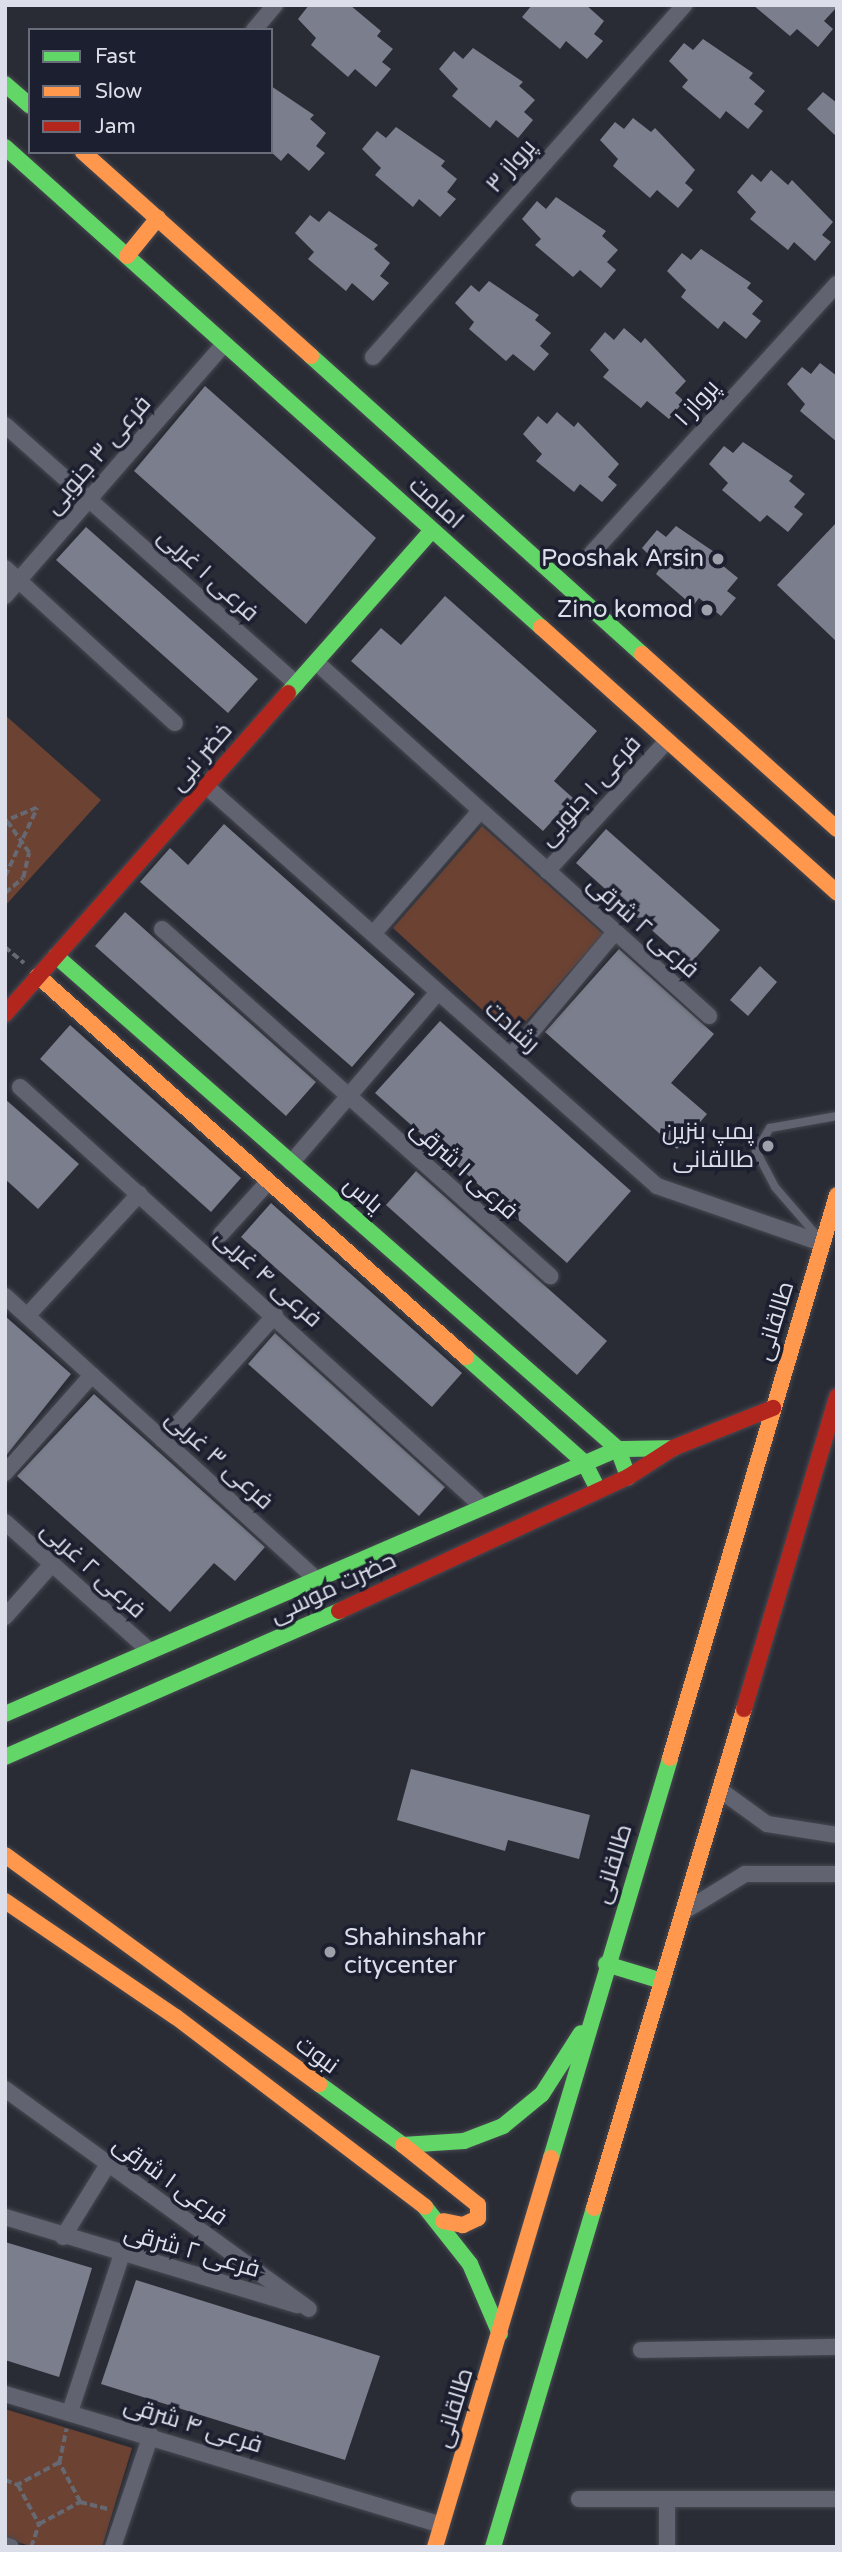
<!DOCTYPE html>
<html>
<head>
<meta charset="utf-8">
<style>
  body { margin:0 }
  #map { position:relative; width:842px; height:2552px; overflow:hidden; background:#2a2c35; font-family:"Varela Round",Cairo,sans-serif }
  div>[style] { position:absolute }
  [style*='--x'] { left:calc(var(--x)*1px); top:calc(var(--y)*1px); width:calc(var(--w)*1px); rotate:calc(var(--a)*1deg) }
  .green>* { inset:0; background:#6c4232 }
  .building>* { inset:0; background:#7b7e8c }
  .path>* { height:3.5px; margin-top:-1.75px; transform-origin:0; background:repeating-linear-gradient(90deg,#666872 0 7px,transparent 0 10.5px) }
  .roads { filter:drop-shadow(0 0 2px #474951) drop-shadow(0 0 2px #474951) }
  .lane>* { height:8px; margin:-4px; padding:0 4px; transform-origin:4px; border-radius:4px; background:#616370 }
  .street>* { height:16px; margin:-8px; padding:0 8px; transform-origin:8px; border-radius:8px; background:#616370 }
  .fast>* { height:16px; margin:-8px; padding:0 8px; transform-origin:8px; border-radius:8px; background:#63d668 }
  .slow>* { height:16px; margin:-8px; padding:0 8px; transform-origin:8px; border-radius:8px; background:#ff974d }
  .jam>* { height:16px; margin:-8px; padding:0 8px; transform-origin:8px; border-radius:8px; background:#b3261e }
  .dots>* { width:19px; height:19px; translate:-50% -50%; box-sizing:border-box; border:4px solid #1c1f2f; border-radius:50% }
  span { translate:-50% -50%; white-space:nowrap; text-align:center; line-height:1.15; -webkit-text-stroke:7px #1c1f2f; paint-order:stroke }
  .street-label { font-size:24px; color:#dcdfe9 }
  .poi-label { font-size:24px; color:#dcdfe9 }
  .right { translate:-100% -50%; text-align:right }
  .left { translate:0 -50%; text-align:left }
  .frame { position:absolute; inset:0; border:7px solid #dcdfe9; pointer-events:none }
  .legend { position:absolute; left:28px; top:28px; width:245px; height:126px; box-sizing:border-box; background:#1c1f2f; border:2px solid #696c79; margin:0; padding:9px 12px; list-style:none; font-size:21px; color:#dcdfe9 }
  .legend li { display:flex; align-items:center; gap:14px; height:35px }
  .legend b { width:35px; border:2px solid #696c79 }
</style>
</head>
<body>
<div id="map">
  <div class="green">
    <div style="clip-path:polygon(5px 715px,101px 800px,5px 906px)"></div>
    <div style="clip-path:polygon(482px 826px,603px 934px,512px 1037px,393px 928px)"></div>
    <div style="clip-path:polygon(5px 2409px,132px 2448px,102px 2547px,33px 2547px,5px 2538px)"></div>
  </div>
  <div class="building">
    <div style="clip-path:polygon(309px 5px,350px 5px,381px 31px,377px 36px,393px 49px,382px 62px,391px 69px,376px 87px,355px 69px,348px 77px,311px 45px,316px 38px,298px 19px)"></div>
    <div style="clip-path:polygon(532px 5px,586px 5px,604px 21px,594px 34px,603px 41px,587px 59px,566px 41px,560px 49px,522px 17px)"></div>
    <div style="clip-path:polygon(753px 5px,837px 5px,837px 7px,824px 21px,833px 29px,818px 47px,797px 29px,790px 36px)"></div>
    <div style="clip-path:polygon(703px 39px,753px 73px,749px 78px,765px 91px,754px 104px,763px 111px,748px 129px,726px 111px,720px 119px,682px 87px,688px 80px,669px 61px,684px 43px,693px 50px)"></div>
    <div style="clip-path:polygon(473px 48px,523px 82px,519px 86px,535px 100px,524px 112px,533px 120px,518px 138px,496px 120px,490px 128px,452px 96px,458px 89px,439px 69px,454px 51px,463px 59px)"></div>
    <div style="clip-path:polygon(271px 86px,314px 115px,310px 119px,326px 133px,316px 146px,325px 153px,309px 171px,288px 153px,281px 161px,271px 152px)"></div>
    <div style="clip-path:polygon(823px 92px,837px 103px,837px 137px,807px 109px)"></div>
    <div style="clip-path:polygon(633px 118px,651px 132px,655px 128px,695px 170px,685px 183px,693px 190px,678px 208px,657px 190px,650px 198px,613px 166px,618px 159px,600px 140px,615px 122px,624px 129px)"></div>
    <div style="clip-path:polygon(396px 127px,445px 161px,441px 166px,457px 179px,447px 192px,456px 199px,440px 217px,419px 199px,413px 207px,375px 175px,381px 168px,362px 149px,377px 131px,386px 138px)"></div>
    <div style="clip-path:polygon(771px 170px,788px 185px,792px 180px,833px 222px,822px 235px,831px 242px,815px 261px,794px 242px,788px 250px,750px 219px,756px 212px,737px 192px,752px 174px,761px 182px)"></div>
    <div style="clip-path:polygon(556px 197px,606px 231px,602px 236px,618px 250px,607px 262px,616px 270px,601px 288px,580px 270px,573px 277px,535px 245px,541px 239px,522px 219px,537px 201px,546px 209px)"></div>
    <div style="clip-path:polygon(329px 211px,378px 245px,374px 249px,390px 263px,380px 276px,389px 283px,373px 301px,352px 283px,346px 291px,308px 259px,314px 252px,295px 233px,310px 215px,319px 222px)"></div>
    <div style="clip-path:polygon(701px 249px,751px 283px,747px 288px,763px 301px,752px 314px,761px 321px,746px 339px,724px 321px,718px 329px,681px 297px,686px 290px,667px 271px,682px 253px,691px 260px)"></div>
    <div style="clip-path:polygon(489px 281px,539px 315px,535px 320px,551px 333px,540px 346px,549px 354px,534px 371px,513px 354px,506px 361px,469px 329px,474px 322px,455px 303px,471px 285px,479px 292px)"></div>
    <div style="clip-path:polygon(624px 328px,641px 343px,645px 338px,686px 381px,675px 393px,684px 401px,669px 419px,647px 401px,641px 408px,603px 377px,609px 370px,590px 350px,605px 332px,614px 340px)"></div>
    <div style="clip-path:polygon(820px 363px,837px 376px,837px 442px,800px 411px,805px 404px,787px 384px,802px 367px,811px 374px)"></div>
    <div style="clip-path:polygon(205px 386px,376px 538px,306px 624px,134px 471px)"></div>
    <div style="clip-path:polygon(557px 412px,574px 427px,578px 422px,619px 464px,608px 477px,617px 485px,602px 502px,580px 484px,574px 492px,536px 461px,542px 454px,523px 434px,538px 416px,547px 424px)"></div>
    <div style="clip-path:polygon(743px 442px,793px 476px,789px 481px,805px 494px,794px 507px,803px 514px,788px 532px,767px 515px,760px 522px,722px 490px,728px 483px,709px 464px,724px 446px,733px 453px)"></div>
    <div style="clip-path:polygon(837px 522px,837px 642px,777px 585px)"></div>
    <div style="clip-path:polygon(676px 526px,726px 560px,722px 565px,738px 578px,727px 591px,736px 598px,721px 616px,699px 598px,693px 606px,656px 574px,661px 567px,642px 548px,657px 530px,666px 537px)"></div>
    <div style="clip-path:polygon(86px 527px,258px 679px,228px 713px,56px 560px)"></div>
    <div style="clip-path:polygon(445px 596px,597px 731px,554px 781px,573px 798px,543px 831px,351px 661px,381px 628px,401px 645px)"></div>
    <div style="clip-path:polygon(224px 824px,415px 994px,352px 1067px,140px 882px,170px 848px,188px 865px)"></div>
    <div style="clip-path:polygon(606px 829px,720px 930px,690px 964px,576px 863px)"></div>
    <div style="clip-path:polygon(125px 912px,316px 1082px,286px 1116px,95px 946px)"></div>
    <div style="clip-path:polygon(619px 949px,714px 1034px,671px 1083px,707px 1114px,677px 1149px,545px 1032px)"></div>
    <div style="clip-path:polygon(760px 966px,777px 982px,748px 1016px,730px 1000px)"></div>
    <div style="clip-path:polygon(440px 1021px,631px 1191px,567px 1263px,375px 1093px)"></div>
    <div style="clip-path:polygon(70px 1025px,241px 1178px,211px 1212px,40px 1059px)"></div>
    <div style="clip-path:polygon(5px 1099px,79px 1164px,38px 1209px,5px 1179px)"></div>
    <div style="clip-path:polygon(416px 1171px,607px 1341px,577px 1375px,386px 1205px)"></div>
    <div style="clip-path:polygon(271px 1203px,462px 1373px,432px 1407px,241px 1237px)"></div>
    <div style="clip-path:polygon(5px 1316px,71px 1374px,5px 1457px)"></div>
    <div style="clip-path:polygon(275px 1333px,445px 1487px,419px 1516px,248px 1364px)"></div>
    <div style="clip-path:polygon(94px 1394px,265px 1547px,235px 1581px,214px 1563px,170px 1612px,17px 1476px)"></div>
    <div style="clip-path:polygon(411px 1769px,590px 1815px,579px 1859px,508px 1840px,505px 1851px,397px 1820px)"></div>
    <div style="clip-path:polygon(5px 2242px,92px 2268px,59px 2377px,5px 2360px)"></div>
    <div style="clip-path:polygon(136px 2280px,380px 2356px,345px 2460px,101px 2384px)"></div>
  </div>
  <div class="path">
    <div style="--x:5;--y:778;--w:4;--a:90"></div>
    <div style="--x:5;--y:876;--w:75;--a:-64.8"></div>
    <div style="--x:37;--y:808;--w:33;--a:157"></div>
    <div style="--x:5;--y:893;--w:23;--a:-40"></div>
    <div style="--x:23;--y:878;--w:26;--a:-77"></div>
    <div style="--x:29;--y:853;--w:38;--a:-125"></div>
    <div style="--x:5;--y:947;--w:25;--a:40"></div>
    <div style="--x:59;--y:2463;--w:47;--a:151.8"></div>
    <div style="--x:18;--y:2485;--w:44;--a:61.7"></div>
    <div style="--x:39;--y:2524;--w:47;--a:-28.2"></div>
    <div style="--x:80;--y:2502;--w:44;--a:-118.3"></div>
    <div style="--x:59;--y:2463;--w:35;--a:-78"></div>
    <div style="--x:5;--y:2480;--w:14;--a:21"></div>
    <div style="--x:80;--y:2502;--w:30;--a:14"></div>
    <div style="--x:31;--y:2547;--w:24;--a:-71"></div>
  </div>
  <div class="roads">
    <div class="lane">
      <div style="--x:819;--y:1238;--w:67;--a:-130.8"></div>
      <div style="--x:775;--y:1187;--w:41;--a:-117.8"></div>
      <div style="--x:756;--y:1151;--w:27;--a:-59"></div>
      <div style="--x:770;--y:1128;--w:68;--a:-10.2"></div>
    </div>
    <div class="street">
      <div style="--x:254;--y:30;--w:33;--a:-50"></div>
      <div style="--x:373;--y:357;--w:470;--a:-48.5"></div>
      <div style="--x:5;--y:425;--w:390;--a:41.6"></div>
      <div style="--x:592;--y:553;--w:364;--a:-47.7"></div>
      <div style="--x:5;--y:568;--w:230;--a:42.4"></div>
      <div style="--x:5;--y:596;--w:334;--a:-49"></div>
      <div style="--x:316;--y:662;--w:529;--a:42.01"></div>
      <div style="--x:206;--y:786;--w:603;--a:41.57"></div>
      <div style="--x:657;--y:1186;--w:175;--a:19.1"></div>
      <div style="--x:547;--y:871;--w:177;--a:-47.3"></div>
      <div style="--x:162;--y:929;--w:521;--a:41.81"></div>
      <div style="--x:373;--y:934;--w:163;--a:-49"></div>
      <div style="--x:511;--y:1056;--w:162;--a:-50"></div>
      <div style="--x:20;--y:1087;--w:624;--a:42.21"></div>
      <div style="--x:291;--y:1163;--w:225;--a:-49.3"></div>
      <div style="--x:221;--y:1234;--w:70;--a:-47.9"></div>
      <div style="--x:5;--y:1296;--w:420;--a:42.3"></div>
      <div style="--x:27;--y:1316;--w:166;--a:-47.4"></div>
      <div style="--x:163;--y:1440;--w:168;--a:-48.1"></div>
      <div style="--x:5;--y:1473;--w:131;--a:-48.4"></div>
      <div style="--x:5;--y:1522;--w:194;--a:41.7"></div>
      <div style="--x:5;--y:1617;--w:71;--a:-48.4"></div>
      <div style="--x:720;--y:1790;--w:58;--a:35.9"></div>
      <div style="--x:767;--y:1824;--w:71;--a:8.9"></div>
      <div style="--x:683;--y:1912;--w:73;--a:-31.5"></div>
      <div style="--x:745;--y:1874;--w:92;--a:0"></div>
      <div style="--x:5;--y:2089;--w:375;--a:35.9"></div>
      <div style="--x:5;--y:2217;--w:305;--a:16.8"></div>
      <div style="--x:63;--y:2237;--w:86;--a:-58.3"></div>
      <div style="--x:641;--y:2350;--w:196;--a:-0.9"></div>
      <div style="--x:5;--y:2394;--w:456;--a:16.7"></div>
      <div style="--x:70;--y:2412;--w:166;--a:-71.8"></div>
      <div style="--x:579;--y:2499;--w:258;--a:0"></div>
      <div style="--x:667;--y:2499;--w:48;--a:90"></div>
      <div style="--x:5;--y:2545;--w:6;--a:18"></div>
      <div style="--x:113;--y:2547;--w:118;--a:-71.3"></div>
    </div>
    <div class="fast">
      <div style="--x:5;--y:84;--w:33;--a:41"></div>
      <div style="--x:5;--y:147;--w:720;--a:41.85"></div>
      <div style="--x:311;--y:356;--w:445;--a:42"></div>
      <div style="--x:288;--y:693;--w:217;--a:-48.5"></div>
      <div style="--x:56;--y:956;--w:748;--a:41.26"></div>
      <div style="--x:618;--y:1449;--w:30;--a:70"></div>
      <div style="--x:466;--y:1357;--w:158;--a:41.7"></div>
      <div style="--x:584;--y:1462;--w:31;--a:63"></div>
      <div style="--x:5;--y:1714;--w:668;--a:-23.38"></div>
      <div style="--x:618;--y:1449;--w:55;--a:-1"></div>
      <div style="--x:5;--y:1757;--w:365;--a:-23.6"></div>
      <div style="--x:606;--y:1964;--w:59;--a:16.9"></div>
      <div style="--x:319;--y:2084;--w:104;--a:36"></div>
      <div style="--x:403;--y:2145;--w:61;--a:-3.8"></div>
      <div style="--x:464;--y:2141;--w:42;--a:-21"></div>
      <div style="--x:503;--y:2126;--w:50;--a:-39.4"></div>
      <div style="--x:542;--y:2094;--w:72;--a:-57.4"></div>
      <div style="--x:551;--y:2158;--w:417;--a:-73.4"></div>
      <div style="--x:425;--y:2207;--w:73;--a:51.7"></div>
      <div style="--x:470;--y:2264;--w:76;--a:66.8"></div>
      <div style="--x:493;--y:2547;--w:354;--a:-73.4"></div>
    </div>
    <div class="slow">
      <div style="--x:83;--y:152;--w:306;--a:41.8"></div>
      <div style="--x:127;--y:256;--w:49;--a:-50.8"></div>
      <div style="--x:541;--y:627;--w:398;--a:41.9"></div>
      <div style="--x:642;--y:654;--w:262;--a:41.9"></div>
      <div style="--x:38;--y:976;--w:573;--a:41.68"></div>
      <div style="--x:670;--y:1758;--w:587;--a:-73.48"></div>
      <div style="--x:5;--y:1855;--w:389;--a:36.1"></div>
      <div style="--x:5;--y:1901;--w:207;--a:34.2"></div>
      <div style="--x:176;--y:2017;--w:313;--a:37.3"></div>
      <div style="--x:403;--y:2145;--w:96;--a:38.7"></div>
      <div style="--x:478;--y:2205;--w:13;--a:90"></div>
      <div style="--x:478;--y:2218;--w:17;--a:155"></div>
      <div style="--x:463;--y:2225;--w:20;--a:-169"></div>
      <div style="--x:594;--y:2208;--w:521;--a:-73.27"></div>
      <div style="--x:435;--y:2547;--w:406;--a:-73.4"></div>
    </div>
    <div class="jam">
      <div style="--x:5;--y:1014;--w:428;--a:-48.6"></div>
      <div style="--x:339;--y:1611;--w:319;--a:-24.9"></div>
      <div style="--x:628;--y:1477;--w:54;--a:-32.8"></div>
      <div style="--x:673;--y:1448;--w:108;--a:-21.8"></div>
      <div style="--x:744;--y:1709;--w:326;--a:-73.4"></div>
    </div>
  </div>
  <div class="dots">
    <div style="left:718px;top:559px;background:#9ea0aa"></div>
    <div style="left:707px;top:610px;background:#9ea0aa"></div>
    <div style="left:768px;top:1146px;background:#9ea0aa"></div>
    <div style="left:330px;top:1952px;background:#9ea0aa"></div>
  </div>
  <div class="street-label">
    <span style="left:511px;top:166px;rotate:-49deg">پرواز ۳</span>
    <span style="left:697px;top:403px;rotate:-48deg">پرواز ۱</span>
    <span style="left:98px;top:455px;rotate:-49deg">فرعی ۳ جنوبی</span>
    <span style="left:436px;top:503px;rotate:42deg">امامت</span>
    <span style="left:208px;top:575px;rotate:42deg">فرعی ۱ غربی</span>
    <span style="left:201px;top:757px;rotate:-49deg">خضر نبی</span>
    <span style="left:590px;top:791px;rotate:-48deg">فرعی ۱ جنوبی</span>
    <span style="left:643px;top:927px;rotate:42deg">فرعی ۲ شرقی</span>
    <span style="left:512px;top:1027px;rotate:42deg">رشادت</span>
    <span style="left:464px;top:1170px;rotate:42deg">فرعی ۱ شرقی</span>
    <span style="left:363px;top:1195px;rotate:41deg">یاس</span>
    <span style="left:268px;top:1278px;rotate:42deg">فرعی ۴ غربی</span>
    <span style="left:775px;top:1321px;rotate:-73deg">طالقانی</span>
    <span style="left:219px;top:1460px;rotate:42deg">فرعی ۳ غربی</span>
    <span style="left:93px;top:1570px;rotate:42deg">فرعی ۲ غربی</span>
    <span style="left:333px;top:1588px;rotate:-25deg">حضرت موسی</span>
    <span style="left:613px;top:1864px;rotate:-73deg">طالقانی</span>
    <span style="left:317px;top:2055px;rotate:36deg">نبوت</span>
    <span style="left:170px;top:2181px;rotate:36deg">فرعی ۱ شرقی</span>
    <span style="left:192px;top:2251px;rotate:16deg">فرعی ۲ شرقی</span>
    <span style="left:454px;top:2408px;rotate:-73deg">طالقانی</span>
    <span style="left:193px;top:2425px;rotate:17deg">فرعی ۴ شرقی</span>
  </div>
  <div class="poi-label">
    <span class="right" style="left:704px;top:559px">Pooshak Arsin</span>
    <span class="right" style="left:693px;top:610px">Zino komod</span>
    <span class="right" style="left:754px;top:1146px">پمپ بنزین<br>طالقانی</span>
    <span class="left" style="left:344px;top:1952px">Shahinshahr<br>citycenter</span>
  </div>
  <div class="frame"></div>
  <ul class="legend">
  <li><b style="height:9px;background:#63d668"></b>Fast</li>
  <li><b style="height:9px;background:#ff974d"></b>Slow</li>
  <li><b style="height:9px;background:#b3261e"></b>Jam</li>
  </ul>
</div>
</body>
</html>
